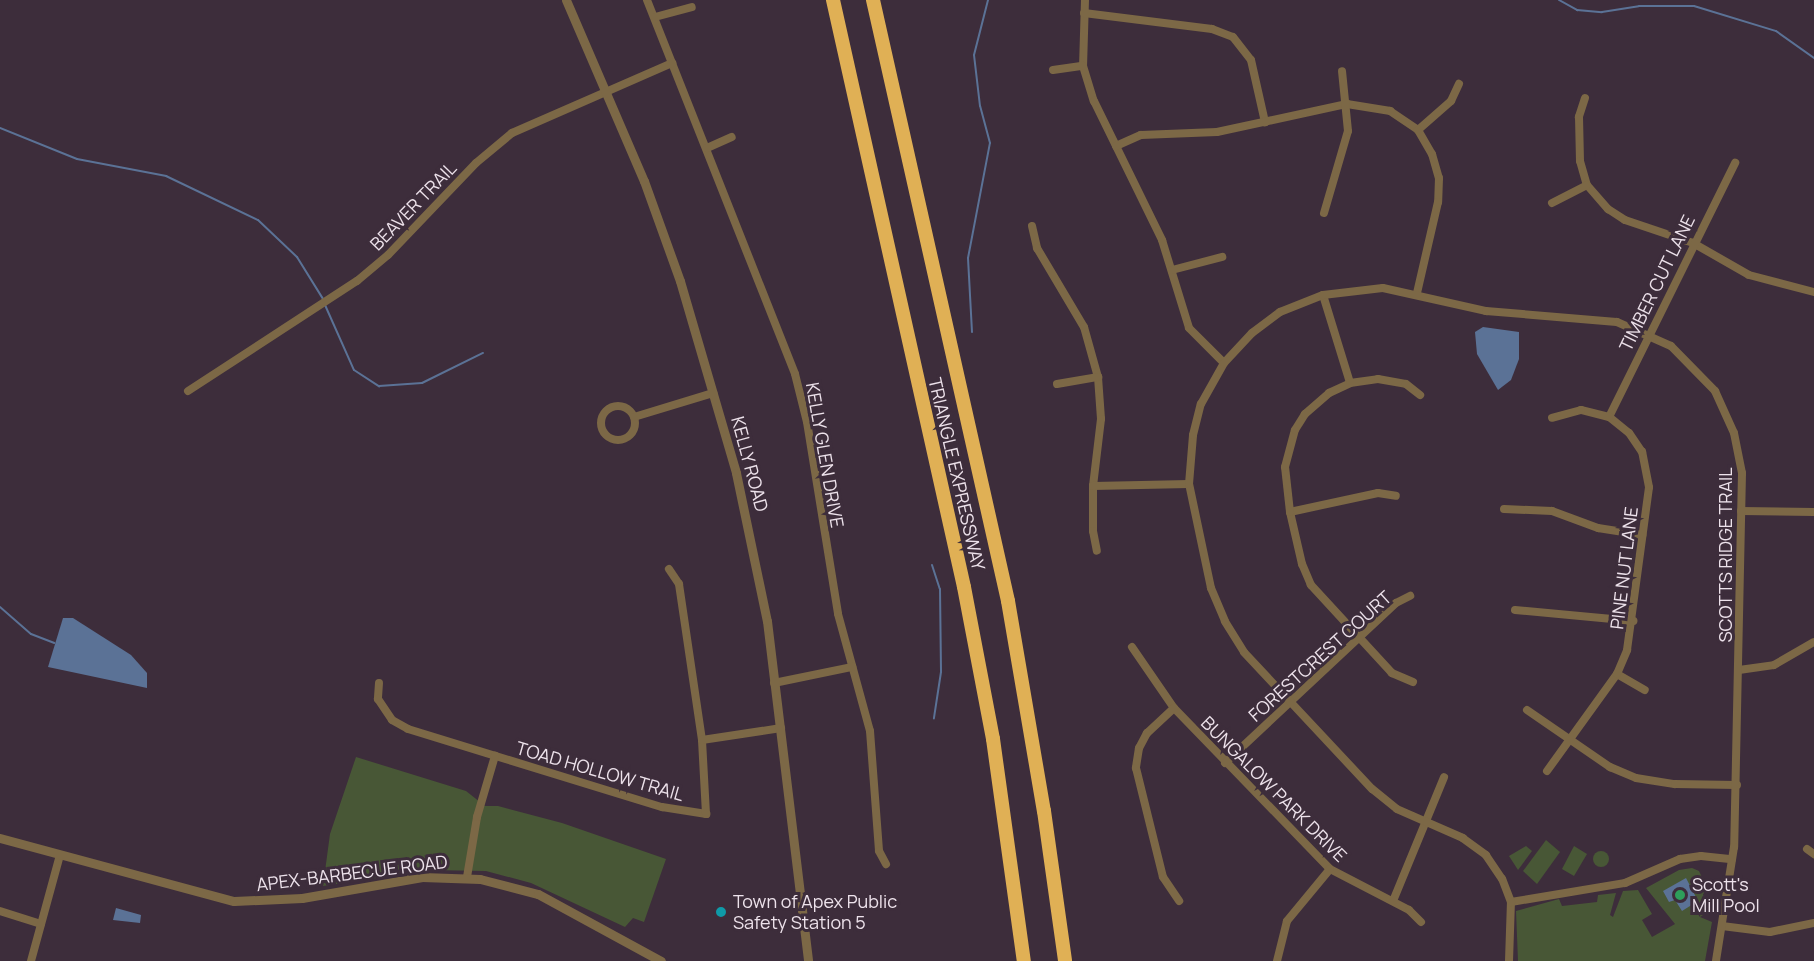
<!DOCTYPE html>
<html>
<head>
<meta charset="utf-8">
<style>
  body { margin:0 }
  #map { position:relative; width:1814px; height:961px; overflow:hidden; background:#3d2d3b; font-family:Manrope,sans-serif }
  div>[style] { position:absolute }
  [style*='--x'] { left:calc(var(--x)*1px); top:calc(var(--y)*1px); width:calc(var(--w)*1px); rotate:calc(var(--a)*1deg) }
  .green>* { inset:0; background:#485736 }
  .round { border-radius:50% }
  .water>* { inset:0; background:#5b7296 }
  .stream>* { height:2px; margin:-1px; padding:0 1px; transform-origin:1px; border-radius:1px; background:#5b7296 }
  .minor>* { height:8px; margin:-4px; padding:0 4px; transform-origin:4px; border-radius:4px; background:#7c6846 }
  .minor>.ring { margin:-4px; padding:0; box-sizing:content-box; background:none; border:8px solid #7c6846; border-radius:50% }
  .tertiary>* { height:9px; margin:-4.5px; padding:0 4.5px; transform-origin:4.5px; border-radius:4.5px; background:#7c6846 }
  .motorway>* { height:14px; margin:-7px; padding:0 7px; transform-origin:7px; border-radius:7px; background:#e0b055 }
  .dots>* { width:16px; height:16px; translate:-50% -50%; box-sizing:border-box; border:3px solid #3d2d3b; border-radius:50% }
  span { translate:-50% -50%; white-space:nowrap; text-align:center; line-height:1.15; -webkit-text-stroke:6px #3d2d3b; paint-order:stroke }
  .street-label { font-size:18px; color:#ede2eb }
  .poi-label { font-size:18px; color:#ede2eb }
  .left { translate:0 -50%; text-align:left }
</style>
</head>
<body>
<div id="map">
  <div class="green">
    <div style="clip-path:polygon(356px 757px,466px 791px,485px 806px,498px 806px,562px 823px,666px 859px,644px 922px,633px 918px,625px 927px,531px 883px,486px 871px,430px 870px,323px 886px,330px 834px)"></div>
    <div style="clip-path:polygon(1546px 840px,1560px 852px,1537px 884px,1523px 871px)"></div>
    <div style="clip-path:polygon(1526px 846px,1532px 851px,1518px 870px,1509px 856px)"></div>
    <div style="clip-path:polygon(1574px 846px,1587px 854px,1574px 876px,1562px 869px)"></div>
    <div class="round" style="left:1593px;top:851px;width:16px;height:16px"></div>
    <div style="clip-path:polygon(1692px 868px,1699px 871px,1708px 890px,1703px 894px,1705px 905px,1700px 909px,1703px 915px,1700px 917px,1712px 922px,1705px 961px,1518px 961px,1516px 911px,1559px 899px,1562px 906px,1597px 902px,1598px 895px,1616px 893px,1610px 915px,1613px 917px,1623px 891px,1638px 890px,1652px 914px,1642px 920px,1652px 937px,1675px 924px,1646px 888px,1679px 870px)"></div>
  </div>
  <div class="water">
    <div style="clip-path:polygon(1483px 327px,1519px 332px,1519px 359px,1511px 380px,1498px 390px,1477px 354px,1475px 332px)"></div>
    <div style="clip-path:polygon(63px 618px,73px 618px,131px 655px,147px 673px,147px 688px,48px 667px)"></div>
    <div style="clip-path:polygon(1686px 878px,1698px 901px,1682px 911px,1675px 900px,1669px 902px,1663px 891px)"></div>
    <div style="clip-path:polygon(116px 908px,141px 915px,140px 923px,113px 920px)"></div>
  </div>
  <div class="stream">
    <div style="--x:1559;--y:0;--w:21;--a:29"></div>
    <div style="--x:1577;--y:10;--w:25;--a:5"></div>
    <div style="--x:1602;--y:12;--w:37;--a:-9"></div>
    <div style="--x:1639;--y:6;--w:55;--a:0"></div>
    <div style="--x:1694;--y:6;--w:86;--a:17"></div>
    <div style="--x:1776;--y:31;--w:47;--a:35.4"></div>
    <div style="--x:0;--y:128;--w:83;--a:21.9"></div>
    <div style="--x:77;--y:159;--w:91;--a:10.8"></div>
    <div style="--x:166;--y:176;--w:102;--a:25.6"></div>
    <div style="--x:258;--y:220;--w:54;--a:43.5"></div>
    <div style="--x:297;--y:257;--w:49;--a:58.2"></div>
    <div style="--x:325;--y:305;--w:71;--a:66"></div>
    <div style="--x:354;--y:370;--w:30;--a:33"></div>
    <div style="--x:379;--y:386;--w:43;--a:-4"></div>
    <div style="--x:422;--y:383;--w:68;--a:-26.2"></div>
    <div style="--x:972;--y:332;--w:74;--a:-93.1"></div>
    <div style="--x:968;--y:258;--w:117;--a:-79.2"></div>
    <div style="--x:990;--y:143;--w:38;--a:-105"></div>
    <div style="--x:980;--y:106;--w:51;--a:-96.7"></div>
    <div style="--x:974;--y:55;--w:57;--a:-75.7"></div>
    <div style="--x:932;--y:565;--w:25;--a:72"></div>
    <div style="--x:940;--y:589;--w:83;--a:89.3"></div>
    <div style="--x:941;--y:672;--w:47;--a:98.7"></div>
    <div style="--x:0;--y:607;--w:41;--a:41.1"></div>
    <div style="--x:31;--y:634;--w:25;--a:21"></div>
  </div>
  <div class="minor">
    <div style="--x:647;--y:0;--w:402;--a:68.4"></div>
    <div style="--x:795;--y:374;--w:49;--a:76"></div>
    <div style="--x:807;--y:422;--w:194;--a:80.8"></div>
    <div style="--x:838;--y:614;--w:121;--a:74.7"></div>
    <div style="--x:870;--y:731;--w:120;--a:85.7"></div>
    <div style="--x:879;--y:851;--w:15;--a:62"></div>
    <div style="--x:1085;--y:0;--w:66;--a:91.7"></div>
    <div style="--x:1083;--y:66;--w:37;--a:73"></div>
    <div style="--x:1094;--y:101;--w:155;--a:63.9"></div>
    <div style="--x:1162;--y:240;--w:92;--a:72.9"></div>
    <div style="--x:1189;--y:328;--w:49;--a:45"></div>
    <div style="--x:1084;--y:13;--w:129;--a:7.1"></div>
    <div style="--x:1212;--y:29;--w:22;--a:21"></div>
    <div style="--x:1233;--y:37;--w:29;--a:52"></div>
    <div style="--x:1251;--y:60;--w:64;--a:77.3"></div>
    <div style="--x:655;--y:17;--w:38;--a:-15"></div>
    <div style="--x:1053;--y:70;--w:30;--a:-8"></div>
    <div style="--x:1585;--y:98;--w:20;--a:108"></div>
    <div style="--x:1579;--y:117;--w:44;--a:88.7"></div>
    <div style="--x:1580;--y:161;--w:25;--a:74"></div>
    <div style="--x:1587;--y:185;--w:32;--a:49"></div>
    <div style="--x:1608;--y:209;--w:20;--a:33"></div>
    <div style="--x:1625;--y:220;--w:72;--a:18.7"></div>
    <div style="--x:1693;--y:243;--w:64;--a:29.7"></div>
    <div style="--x:1749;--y:275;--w:67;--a:14.7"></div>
    <div style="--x:1418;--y:130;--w:44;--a:-41.3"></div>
    <div style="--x:1451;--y:101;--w:19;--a:-65"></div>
    <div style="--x:1116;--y:146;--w:27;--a:-24"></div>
    <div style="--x:1141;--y:135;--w:76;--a:-2.3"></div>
    <div style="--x:1217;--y:132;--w:133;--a:-12.2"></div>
    <div style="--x:1347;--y:104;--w:44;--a:9.2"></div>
    <div style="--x:1390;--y:111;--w:34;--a:34"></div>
    <div style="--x:1418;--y:130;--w:28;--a:60"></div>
    <div style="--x:1432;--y:154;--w:25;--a:74"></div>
    <div style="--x:1439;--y:178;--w:24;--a:92"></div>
    <div style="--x:1438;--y:202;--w:93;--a:103"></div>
    <div style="--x:707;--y:148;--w:27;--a:-24"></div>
    <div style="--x:1552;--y:203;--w:39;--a:-27"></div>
    <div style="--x:1324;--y:213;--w:85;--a:-73.7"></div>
    <div style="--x:1348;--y:131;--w:60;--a:-95.7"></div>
    <div style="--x:1032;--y:226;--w:23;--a:77"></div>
    <div style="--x:1037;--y:248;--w:92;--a:59.3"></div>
    <div style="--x:1084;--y:327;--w:52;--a:74.4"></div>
    <div style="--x:1098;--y:377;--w:42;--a:85.9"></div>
    <div style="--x:1101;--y:419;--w:67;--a:96.8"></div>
    <div style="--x:1093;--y:486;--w:45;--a:90"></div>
    <div style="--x:1093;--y:531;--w:20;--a:79"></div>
    <div style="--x:1172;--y:270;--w:52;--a:-14.6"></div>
    <div style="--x:1323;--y:295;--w:92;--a:72.9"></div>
    <div style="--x:1057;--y:384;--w:42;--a:-9.7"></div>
    <div style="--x:188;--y:391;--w:202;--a:-33.1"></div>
    <div style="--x:357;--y:281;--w:40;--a:-40"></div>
    <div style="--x:388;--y:255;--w:127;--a:-46.3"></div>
    <div style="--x:476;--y:163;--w:47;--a:-39.8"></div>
    <div style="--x:512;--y:133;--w:175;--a:-23.6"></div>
    <div class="ring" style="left:601px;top:406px;width:26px;height:26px"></div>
    <div style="--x:634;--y:417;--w:83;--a:-16.9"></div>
    <div style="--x:1609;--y:417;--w:284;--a:-63.6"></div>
    <div style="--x:1093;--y:486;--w:96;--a:-1.2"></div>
    <div style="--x:1504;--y:509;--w:48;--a:2.4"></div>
    <div style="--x:1552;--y:511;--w:49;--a:20.3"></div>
    <div style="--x:1598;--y:528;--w:45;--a:9"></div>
    <div style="--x:1741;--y:511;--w:73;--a:0.8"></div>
    <div style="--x:1290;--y:512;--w:90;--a:-12.2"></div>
    <div style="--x:1378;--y:493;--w:18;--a:9"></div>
    <div style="--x:1515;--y:610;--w:119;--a:5.3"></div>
    <div style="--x:1132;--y:647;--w:74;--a:55.5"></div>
    <div style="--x:1174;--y:708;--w:224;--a:45.9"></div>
    <div style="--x:1330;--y:869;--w:89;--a:27.4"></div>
    <div style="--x:1409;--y:910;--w:17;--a:45"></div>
    <div style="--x:1739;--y:670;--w:35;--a:-8"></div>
    <div style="--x:1774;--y:665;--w:46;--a:-29.9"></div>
    <div style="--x:1617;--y:674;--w:32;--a:30"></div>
    <div style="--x:1413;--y:682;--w:23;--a:-157"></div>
    <div style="--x:1392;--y:673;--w:120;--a:-132.6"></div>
    <div style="--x:1311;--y:585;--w:23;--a:-113"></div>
    <div style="--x:1302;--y:564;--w:53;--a:-103"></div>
    <div style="--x:1290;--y:512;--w:45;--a:-96.3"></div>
    <div style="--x:1285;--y:467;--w:38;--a:-75"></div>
    <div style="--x:1295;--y:430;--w:19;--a:-58"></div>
    <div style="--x:1305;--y:414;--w:32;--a:-41"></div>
    <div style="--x:1329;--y:393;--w:23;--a:-25"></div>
    <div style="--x:1350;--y:383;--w:28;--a:-8"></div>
    <div style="--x:1378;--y:379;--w:28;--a:10"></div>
    <div style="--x:1406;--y:384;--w:18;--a:38"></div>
    <div style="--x:379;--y:683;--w:16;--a:94"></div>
    <div style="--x:378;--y:699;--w:25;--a:56"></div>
    <div style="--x:392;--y:720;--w:18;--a:29"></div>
    <div style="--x:408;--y:729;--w:266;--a:17.1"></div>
    <div style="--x:662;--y:807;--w:45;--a:9"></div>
    <div style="--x:706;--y:814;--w:74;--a:-93.1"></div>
    <div style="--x:702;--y:740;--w:158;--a:-98.4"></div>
    <div style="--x:679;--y:584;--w:18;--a:-124"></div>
    <div style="--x:774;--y:683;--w:80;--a:-11.6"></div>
    <div style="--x:1174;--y:708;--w:37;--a:137"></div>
    <div style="--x:1147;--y:733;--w:17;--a:118"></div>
    <div style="--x:1139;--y:748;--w:20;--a:99"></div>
    <div style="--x:1136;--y:768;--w:112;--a:76.1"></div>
    <div style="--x:1163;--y:877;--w:29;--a:56"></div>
    <div style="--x:1527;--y:710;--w:101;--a:34.5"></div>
    <div style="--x:1610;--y:767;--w:28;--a:23"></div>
    <div style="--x:1636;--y:778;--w:39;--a:9"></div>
    <div style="--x:1675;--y:784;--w:62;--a:0.9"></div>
    <div style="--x:702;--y:740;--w:80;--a:-8.6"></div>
    <div style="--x:1225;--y:763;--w:234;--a:-43.1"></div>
    <div style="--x:1396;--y:603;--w:16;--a:-27"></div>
    <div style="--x:1547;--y:771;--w:120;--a:-54.2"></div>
    <div style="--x:1617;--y:674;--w:26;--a:-67"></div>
    <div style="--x:1627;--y:650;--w:164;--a:-82.3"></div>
    <div style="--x:1649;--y:487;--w:36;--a:-101"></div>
    <div style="--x:1642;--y:452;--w:23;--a:-124"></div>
    <div style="--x:1629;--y:433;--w:26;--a:-141"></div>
    <div style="--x:1609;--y:417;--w:29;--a:-166"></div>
    <div style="--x:1581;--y:410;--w:30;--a:165"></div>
    <div style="--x:1807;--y:849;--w:9;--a:36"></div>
    <div style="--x:467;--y:877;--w:61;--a:-80.5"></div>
    <div style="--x:477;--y:817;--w:64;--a:-73.6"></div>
    <div style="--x:1393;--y:901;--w:134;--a:-67.6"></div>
    <div style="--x:1511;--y:902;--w:116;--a:-9.5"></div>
    <div style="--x:1625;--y:883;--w:60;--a:-23.6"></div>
    <div style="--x:1680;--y:859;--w:21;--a:-8"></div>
    <div style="--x:1701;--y:856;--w:31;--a:6"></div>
    <div style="--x:0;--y:911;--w:43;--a:17.6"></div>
    <div style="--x:1722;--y:926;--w:48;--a:7.1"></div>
    <div style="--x:1770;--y:932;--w:45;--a:-11.6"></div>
    <div style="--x:31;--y:961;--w:110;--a:-74.7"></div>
    <div style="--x:1277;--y:961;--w:41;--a:-76"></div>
    <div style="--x:1287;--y:921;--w:67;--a:-50.4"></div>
    <div style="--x:1509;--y:961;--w:59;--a:-88.1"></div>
    <div style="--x:1511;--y:902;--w:25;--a:-111"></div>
    <div style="--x:1502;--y:879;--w:29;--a:-124"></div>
    <div style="--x:1486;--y:855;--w:29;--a:-144"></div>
    <div style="--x:1463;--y:838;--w:72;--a:-156.3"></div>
    <div style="--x:1397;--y:809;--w:32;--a:-141"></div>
    <div style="--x:1372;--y:789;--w:187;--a:-133.1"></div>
    <div style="--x:1244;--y:652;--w:36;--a:-122"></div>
    <div style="--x:1225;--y:621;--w:36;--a:-113"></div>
    <div style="--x:1211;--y:588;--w:106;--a:-101.9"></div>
    <div style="--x:1189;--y:484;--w:49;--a:-85.3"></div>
    <div style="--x:1193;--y:435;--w:32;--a:-76"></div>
    <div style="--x:1201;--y:404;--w:47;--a:-60.7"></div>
    <div style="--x:1224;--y:363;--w:41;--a:-47"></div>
    <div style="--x:1252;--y:333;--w:35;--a:-37"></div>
    <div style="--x:1280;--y:312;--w:46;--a:-21.6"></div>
    <div style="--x:1323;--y:295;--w:60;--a:-6.7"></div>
    <div style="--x:1383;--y:288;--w:106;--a:12.6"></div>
    <div style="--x:1486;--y:311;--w:131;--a:4.8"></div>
    <div style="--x:1617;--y:322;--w:59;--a:24"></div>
    <div style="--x:1671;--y:346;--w:63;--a:45.6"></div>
    <div style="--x:1715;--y:391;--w:46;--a:65.7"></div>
    <div style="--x:1734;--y:433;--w:41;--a:78.7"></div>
    <div style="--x:1742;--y:473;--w:374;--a:91.2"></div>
    <div style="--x:1734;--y:847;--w:115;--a:99"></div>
  </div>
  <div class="tertiary">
    <div style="--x:566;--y:0;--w:197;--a:66.7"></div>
    <div style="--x:644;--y:181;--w:106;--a:70.2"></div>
    <div style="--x:680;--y:281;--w:200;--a:73.7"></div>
    <div style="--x:736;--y:473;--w:151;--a:78.2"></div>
    <div style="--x:767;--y:621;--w:342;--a:83.1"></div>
    <div style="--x:0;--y:838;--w:242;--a:15.1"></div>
    <div style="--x:234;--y:901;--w:68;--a:-2.5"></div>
    <div style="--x:302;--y:898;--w:122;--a:-9.9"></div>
    <div style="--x:422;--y:877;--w:58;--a:2"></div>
    <div style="--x:480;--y:879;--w:60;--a:14.5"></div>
    <div style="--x:538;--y:894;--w:140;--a:28.6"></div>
  </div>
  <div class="motorway">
    <div style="--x:833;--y:0;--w:601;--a:77.42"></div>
    <div style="--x:964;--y:587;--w:155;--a:79.2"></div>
    <div style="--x:993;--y:739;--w:224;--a:82.1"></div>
    <div style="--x:873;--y:0;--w:616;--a:77.34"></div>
    <div style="--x:1008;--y:601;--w:213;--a:80.3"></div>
    <div style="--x:1044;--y:811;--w:151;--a:82"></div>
  </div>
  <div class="dots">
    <div style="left:1680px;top:895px;background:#2e9e5b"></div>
    <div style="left:721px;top:912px;background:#0f9aa8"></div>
  </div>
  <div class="street-label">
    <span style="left:413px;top:206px;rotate:-46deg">BEAVER TRAIL</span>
    <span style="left:1657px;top:283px;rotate:-64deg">TIMBER CUT LANE</span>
    <span style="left:825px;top:455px;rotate:80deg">KELLY GLEN DRIVE</span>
    <span style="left:750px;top:464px;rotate:75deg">KELLY ROAD</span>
    <span style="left:957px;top:474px;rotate:77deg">TRIANGLE EXPRESSWAY</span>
    <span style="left:1725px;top:555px;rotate:-90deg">SCOTTS RIDGE TRAIL</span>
    <span style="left:1624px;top:568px;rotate:-83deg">PINE NUT LANE</span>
    <span style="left:1320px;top:656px;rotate:-42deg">FORESTCREST COURT</span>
    <span style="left:600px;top:771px;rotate:16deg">TOAD HOLLOW TRAIL</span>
    <span style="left:1274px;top:789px;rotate:45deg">BUNGALOW PARK DRIVE</span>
    <span style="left:352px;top:873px;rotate:-7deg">APEX-BARBECUE ROAD</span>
  </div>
  <div class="poi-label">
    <span class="left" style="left:1692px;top:895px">Scott's<br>Mill Pool</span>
    <span class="left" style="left:733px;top:912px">Town of Apex Public<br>Safety Station 5</span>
  </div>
</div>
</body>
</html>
